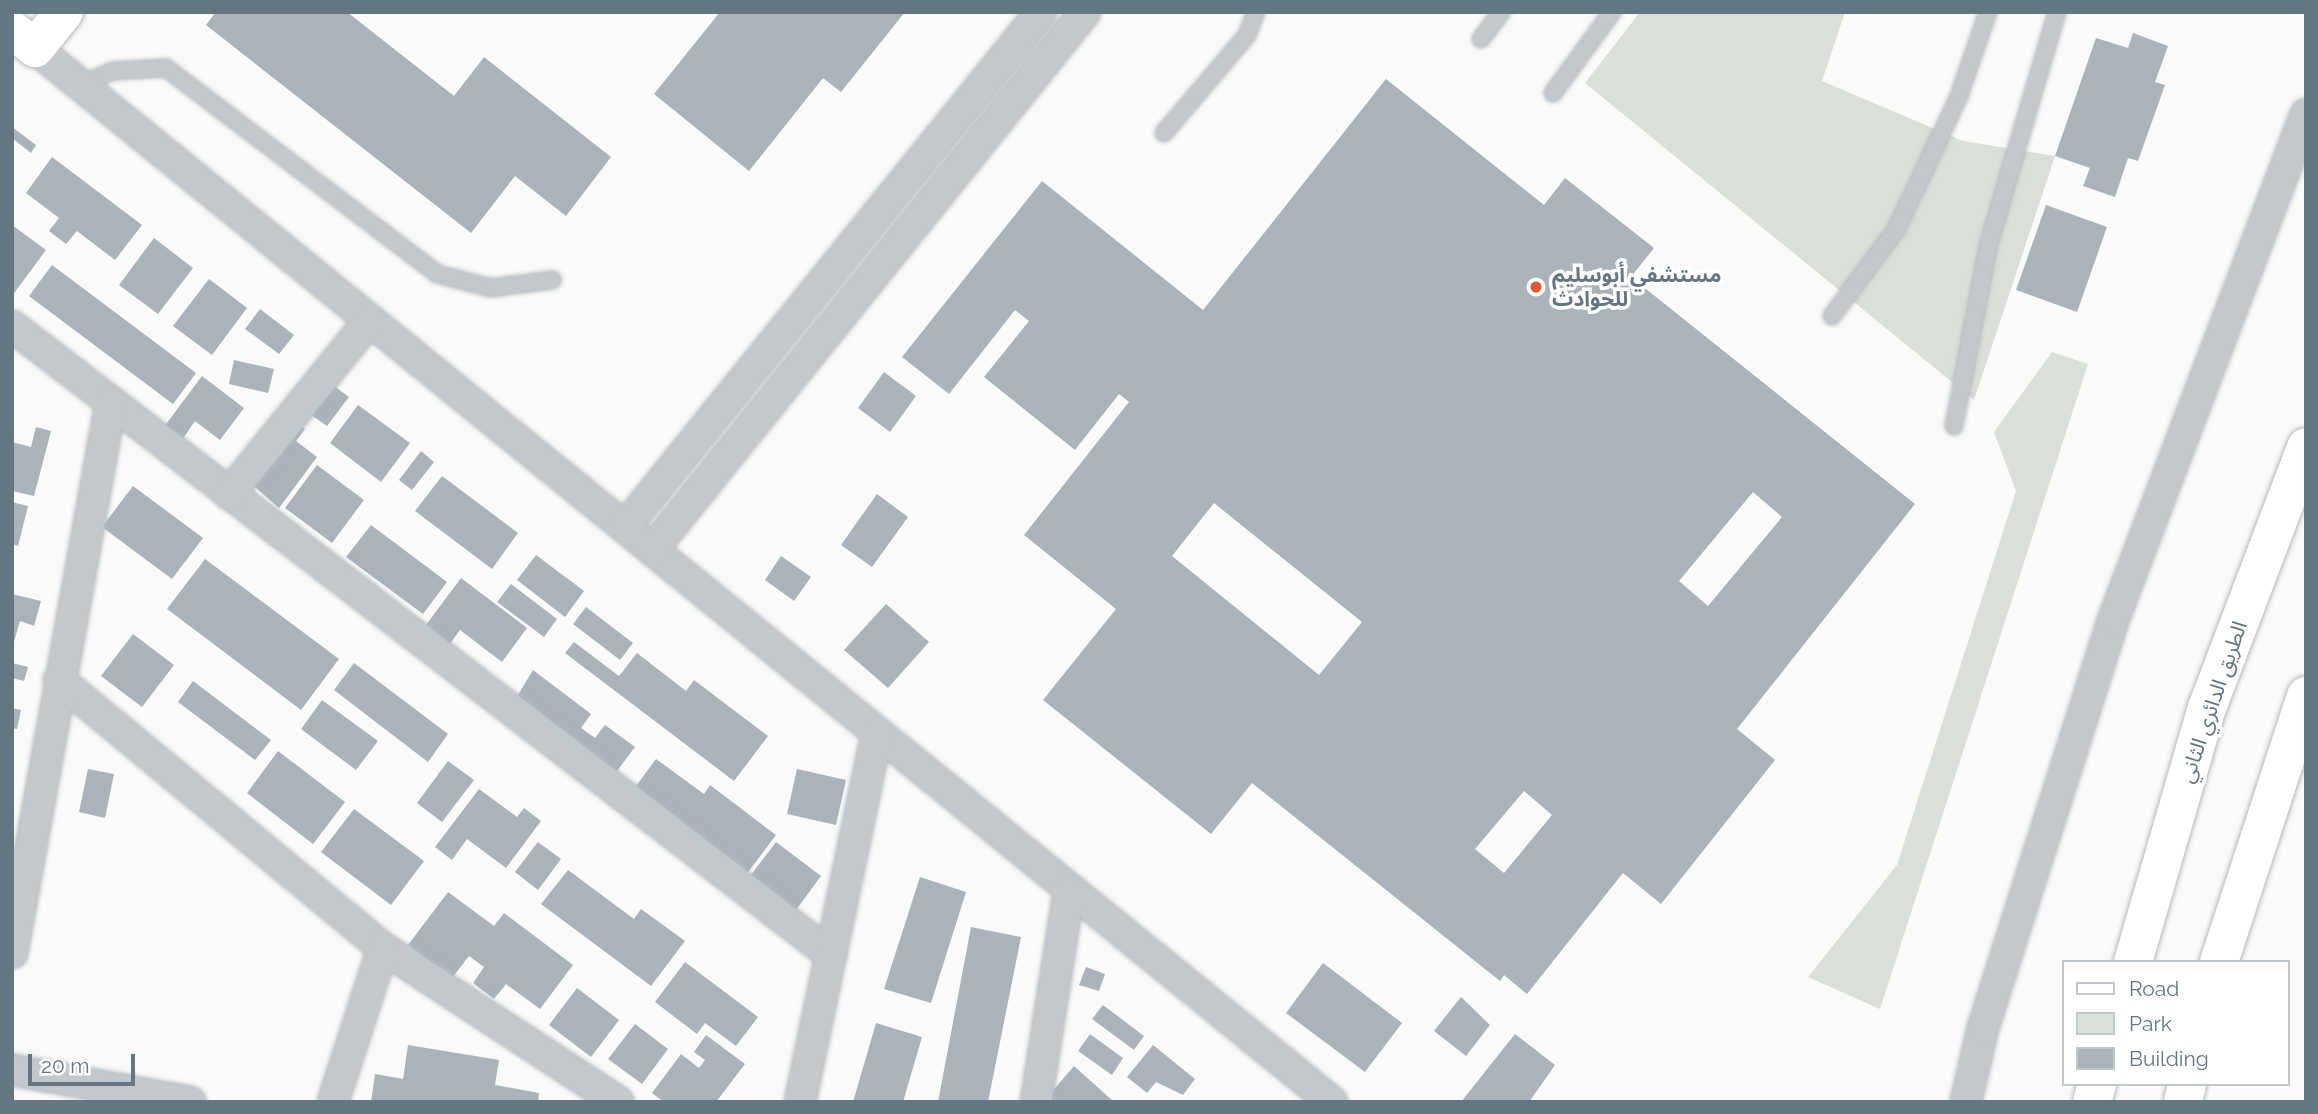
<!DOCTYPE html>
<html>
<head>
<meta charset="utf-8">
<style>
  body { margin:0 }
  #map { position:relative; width:2318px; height:1114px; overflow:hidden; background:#fafaf8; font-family:Raleway,"Noto Sans Arabic",sans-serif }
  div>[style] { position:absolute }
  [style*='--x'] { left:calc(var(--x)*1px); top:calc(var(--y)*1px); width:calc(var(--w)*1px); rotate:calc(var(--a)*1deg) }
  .green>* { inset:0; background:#dadfd7 }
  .building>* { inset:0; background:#aab3b9 }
  .roads { filter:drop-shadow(0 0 2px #b3babf) drop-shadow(0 0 2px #b3babf) }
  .lane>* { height:16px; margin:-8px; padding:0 8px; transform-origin:8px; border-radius:8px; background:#c3c8cc }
  .street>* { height:30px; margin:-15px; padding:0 15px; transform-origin:15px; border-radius:15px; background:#c3c8cc }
  .secondary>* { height:38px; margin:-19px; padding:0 19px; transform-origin:19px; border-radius:19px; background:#fff }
  .highway>* { height:38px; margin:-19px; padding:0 19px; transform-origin:19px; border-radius:19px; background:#fff }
  .dots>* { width:19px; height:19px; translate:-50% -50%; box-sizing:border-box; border:4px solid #fff; border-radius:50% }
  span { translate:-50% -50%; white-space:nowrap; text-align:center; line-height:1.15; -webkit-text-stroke:7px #fff; paint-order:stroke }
  .poi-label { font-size:21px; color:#657683; font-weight:700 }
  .left { translate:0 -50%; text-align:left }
  .street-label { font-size:21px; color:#657683 }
  .frame { position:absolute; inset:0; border:14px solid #657683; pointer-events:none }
  .legend { position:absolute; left:2062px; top:960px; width:228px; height:126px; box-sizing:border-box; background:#fff; border:2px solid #c1c8cd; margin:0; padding:9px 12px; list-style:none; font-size:21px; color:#657683 }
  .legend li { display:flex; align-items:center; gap:14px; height:35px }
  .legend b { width:35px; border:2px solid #c1c8cd }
  .scale { position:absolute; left:28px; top:1054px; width:107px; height:32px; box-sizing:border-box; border:4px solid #657683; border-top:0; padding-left:9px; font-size:21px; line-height:24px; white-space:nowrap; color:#657683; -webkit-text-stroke:5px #fff; paint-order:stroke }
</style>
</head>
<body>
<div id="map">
  <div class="green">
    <div style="clip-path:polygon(1640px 12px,1845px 12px,1822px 81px,1963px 141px,2055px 156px,1974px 400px,1585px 83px)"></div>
    <div style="clip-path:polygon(2052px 352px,2088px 364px,1880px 1009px,1808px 977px,1897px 865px,2016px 491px,1994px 432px)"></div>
  </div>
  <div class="building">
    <div style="clip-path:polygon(216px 12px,347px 12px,454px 96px,484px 57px,611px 157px,566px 216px,515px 176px,471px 233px,206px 25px)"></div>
    <div style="clip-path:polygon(720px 12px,905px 12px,841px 92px,823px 78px,749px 171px,654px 94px)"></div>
    <div style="clip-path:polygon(2133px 33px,2168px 46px,2155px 82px,2165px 85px,2138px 161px,2128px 158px,2115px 197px,2083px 186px,2090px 168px,2055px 156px,2096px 38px,2128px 48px)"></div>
    <div style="clip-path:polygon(evenodd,1386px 79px,1544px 205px,1565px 178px,1654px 248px,1631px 277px,1915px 504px,1737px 729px,1775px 760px,1661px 904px,1623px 873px,1527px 994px,1504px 975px,1500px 981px,1252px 783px,1211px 834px,1043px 700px,1116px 609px,1024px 535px,1129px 402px,1119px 394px,1075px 450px,984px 377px,1029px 321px,1015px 310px,949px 394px,902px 357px,1042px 181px,1203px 310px,1386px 79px,1753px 492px,1782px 517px,1708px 606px,1679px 581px,1753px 492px,1386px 79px,1214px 503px,1362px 622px,1319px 675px,1172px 556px,1214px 503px,1386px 79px,1524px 791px,1552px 815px,1504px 873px,1475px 849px,1524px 791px)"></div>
    <div style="clip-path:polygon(12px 127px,36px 145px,31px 153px,12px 138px)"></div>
    <div style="clip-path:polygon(52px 157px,142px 225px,115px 260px,77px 231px,66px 244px,49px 231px,59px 218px,26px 193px)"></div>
    <div style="clip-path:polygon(2046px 205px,2107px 227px,2077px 312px,2016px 290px)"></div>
    <div style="clip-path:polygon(12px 225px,46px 250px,12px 296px)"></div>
    <div style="clip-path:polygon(154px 238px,193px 268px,158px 314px,119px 285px)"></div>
    <div style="clip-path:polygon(52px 265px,196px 373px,173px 404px,29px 296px)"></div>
    <div style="clip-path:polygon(209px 279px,247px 308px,212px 355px,173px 326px)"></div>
    <div style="clip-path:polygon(260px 309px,294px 335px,279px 354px,245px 329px)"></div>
    <div style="clip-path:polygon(234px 360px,274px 369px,268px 393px,229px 384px)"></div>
    <div style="clip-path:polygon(884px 372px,916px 396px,890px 432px,858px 408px)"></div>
    <div style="clip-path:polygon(202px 376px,244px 408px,220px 440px,195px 421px,182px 440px,164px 427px)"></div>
    <div style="clip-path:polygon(326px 380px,349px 397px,327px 426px,304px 410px)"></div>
    <div style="clip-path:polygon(358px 405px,410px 443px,381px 482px,330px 443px)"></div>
    <div style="clip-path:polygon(297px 423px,305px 429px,296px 441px,317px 457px,279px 508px,249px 482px)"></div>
    <div style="clip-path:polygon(36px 427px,51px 431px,34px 496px,12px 491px,12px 442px,31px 447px)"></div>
    <div style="clip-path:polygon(421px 451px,434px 462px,412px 490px,399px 480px)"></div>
    <div style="clip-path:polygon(317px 465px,364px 500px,332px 543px,285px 508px)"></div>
    <div style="clip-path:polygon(442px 476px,518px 533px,492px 569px,415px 511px)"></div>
    <div style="clip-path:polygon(133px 486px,203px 538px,172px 579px,102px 527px)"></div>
    <div style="clip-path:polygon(877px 494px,908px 517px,872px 567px,841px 545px)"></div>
    <div style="clip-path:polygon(12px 502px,28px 506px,18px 546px,12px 544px)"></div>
    <div style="clip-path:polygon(371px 525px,447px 582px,423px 614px,346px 557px)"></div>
    <div style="clip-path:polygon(536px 555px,584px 591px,565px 617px,517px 580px)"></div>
    <div style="clip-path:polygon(781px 556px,811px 577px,794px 601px,765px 580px)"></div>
    <div style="clip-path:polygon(205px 559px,339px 659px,301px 710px,167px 609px)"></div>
    <div style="clip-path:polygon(461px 578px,527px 628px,502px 662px,460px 630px,445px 651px,420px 633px)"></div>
    <div style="clip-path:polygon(511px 584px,557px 619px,544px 637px,497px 602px)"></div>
    <div style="clip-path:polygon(12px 594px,41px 601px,34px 626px,20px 621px,13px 645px)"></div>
    <div style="clip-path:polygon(886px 604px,929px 642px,888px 688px,844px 650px)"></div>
    <div style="clip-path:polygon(586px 607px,633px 643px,620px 660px,573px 624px)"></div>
    <div style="clip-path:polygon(133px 634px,174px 665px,142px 707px,101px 676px)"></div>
    <div style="clip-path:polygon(574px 642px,619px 676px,637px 653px,686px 691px,694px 680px,768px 736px,734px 781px,565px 653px)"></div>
    <div style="clip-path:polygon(12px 663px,28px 667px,24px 681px,12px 678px)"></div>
    <div style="clip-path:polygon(354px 663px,448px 734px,428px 762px,334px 690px)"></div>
    <div style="clip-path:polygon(533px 670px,591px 714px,581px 728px,595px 738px,605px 725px,635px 747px,614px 775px,512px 705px)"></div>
    <div style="clip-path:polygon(193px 681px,271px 740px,255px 760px,178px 702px)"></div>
    <div style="clip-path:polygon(322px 700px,378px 741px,356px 770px,301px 729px)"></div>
    <div style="clip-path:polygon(12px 708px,21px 710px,17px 729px,12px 728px)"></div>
    <div style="clip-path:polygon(278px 751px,345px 802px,313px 844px,247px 793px)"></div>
    <div style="clip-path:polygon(656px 759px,704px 794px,710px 785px,776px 835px,743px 879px,630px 794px)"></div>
    <div style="clip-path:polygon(448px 761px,474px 780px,442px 822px,417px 803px)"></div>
    <div style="clip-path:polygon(88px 769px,114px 774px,105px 818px,79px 812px)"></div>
    <div style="clip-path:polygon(797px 769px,846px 780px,836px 825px,787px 814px)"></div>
    <div style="clip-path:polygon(479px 789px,517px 817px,524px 808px,541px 821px,506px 868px,467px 839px,452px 860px,435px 847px)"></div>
    <div style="clip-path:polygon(354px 809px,424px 861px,391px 905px,321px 852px)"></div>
    <div style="clip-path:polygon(538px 842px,561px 859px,538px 890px,515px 872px)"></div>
    <div style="clip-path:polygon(776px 842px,821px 876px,796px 910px,751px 875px)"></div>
    <div style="clip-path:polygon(568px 870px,634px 919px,641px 909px,685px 941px,651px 986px,541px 904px)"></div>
    <div style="clip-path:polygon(920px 877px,966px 892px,931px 1003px,884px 989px)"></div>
    <div style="clip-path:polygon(448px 892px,494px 926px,504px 913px,573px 965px,540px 1009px,506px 984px,494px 999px,473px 983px,484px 967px,469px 956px,452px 978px,408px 945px)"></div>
    <div style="clip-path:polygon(971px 927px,1021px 937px,988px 1102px,938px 1102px)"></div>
    <div style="clip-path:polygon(685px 962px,758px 1017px,736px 1046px,705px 1023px,697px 1034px,655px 1002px)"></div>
    <div style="clip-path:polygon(1323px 963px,1402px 1023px,1365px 1072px,1286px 1013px)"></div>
    <div style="clip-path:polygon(1086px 967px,1105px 974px,1099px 991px,1079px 985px)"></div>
    <div style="clip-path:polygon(577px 988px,619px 1020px,591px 1057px,549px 1025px)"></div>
    <div style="clip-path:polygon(1461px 997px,1490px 1025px,1466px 1056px,1434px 1031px)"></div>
    <div style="clip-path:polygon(1103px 1005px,1144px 1036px,1134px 1050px,1092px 1019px)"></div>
    <div style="clip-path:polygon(876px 1023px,922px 1037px,903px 1102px,853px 1102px)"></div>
    <div style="clip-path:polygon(635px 1024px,668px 1049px,642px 1084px,608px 1059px)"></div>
    <div style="clip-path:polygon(1090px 1034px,1123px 1058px,1112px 1075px,1078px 1051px)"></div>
    <div style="clip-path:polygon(1515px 1034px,1555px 1065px,1529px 1102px,1461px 1102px)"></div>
    <div style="clip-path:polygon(706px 1035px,745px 1064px,716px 1102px,664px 1102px,652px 1093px,681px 1054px,699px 1068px,705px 1060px,694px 1052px)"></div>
    <div style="clip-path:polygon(408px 1045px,499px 1060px,495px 1085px,539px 1093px,538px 1102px,371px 1102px,375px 1074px,403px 1079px)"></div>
    <div style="clip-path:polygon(1153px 1045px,1195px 1079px,1183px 1095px,1156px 1082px,1147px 1093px,1127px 1077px)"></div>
    <div style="clip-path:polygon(1074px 1066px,1114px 1102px,1043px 1102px)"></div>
  </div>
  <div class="roads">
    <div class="lane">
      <div style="--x:1481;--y:39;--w:34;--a:-53"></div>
      <div style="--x:81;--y:85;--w:35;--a:-24"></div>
      <div style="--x:113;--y:71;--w:53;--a:-3.2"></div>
      <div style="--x:166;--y:68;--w:340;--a:37.2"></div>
      <div style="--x:437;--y:274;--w:56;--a:14.5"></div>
      <div style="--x:491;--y:288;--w:62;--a:-7.5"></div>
      <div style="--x:1553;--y:93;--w:100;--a:-53.9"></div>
      <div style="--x:1164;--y:133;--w:128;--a:-49.7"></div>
      <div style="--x:1247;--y:35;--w:25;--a:-69"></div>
      <div style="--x:1832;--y:316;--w:109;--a:-53.5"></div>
      <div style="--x:1897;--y:228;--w:146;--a:-64.8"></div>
      <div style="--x:1959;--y:96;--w:89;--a:-71"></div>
      <div style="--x:1954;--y:426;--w:186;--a:-79.2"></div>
      <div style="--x:1989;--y:243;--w:241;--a:-73.6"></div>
    </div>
    <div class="street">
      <div style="--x:35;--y:48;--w:1671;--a:39.1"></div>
      <div style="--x:12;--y:326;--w:1033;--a:37.52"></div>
      <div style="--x:229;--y:494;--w:224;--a:-51"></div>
      <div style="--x:625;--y:527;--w:662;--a:-51.07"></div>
      <div style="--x:653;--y:549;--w:689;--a:-51.18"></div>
      <div style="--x:59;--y:680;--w:420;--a:39.6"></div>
      <div style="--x:383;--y:948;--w:281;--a:33.2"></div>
      <div style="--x:12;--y:953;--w:560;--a:-79.81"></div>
      <div style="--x:12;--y:1070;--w:181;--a:10.2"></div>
      <div style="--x:333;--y:1102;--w:162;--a:-72"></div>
      <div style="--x:800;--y:1102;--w:373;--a:-78.2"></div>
      <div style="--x:1036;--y:1102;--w:214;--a:-81.1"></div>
      <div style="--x:1966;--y:1102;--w:76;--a:-77.1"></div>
      <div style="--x:1983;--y:1028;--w:430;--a:-72.3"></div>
      <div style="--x:2114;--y:618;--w:539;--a:-69.15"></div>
    </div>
    <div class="secondary">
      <div style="--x:12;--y:30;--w:29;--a:38"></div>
      <div style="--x:35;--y:48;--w:46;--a:-51.1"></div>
    </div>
    <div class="highway">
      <div style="--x:2133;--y:962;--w:265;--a:-73.8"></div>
      <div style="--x:2207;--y:708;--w:279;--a:-69.2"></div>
      <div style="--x:2219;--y:962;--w:280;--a:-71.9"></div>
      <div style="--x:2092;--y:1102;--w:19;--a:-74"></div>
      <div style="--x:2183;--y:1102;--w:18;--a:-77"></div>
    </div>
  </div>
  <div class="dots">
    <div style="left:1536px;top:287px;background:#e4572e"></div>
  </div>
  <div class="poi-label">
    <span class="left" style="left:1552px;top:287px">مستشفي أبوسليم<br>للحوادث</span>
  </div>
  <div class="street-label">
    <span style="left:2213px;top:702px;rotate:-71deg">الطريق الدائري الثاني</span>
  </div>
  <div class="frame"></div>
  <ul class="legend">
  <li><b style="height:9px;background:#fff"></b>Road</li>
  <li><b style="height:19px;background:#dadfd7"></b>Park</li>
  <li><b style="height:19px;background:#aab3b9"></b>Building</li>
  </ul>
  <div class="scale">20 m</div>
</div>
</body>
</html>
